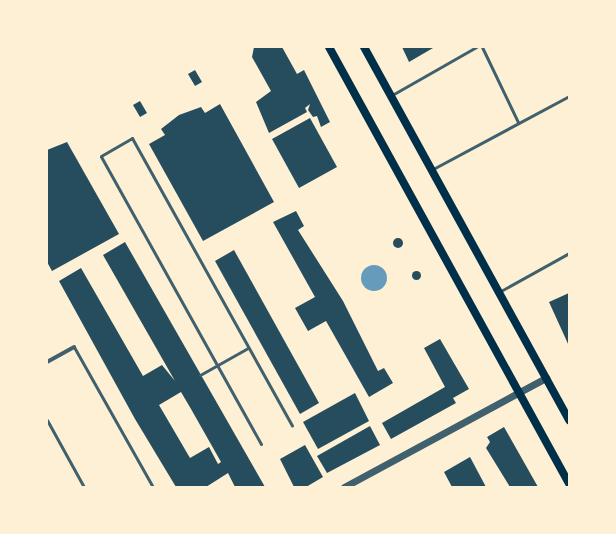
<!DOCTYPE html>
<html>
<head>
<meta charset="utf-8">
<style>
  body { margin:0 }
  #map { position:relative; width:616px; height:534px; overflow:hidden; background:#fdf0d5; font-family:"DejaVu Sans",sans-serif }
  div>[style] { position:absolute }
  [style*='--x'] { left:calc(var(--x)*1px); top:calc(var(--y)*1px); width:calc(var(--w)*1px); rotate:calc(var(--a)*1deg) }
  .water>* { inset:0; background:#669bbc }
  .round { border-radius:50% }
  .building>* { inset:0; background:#264d5e }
  .service>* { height:3px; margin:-1.5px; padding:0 1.5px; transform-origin:1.5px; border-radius:1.5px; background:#3f606c }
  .minor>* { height:4px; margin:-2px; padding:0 2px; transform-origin:2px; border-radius:2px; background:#3f606c }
  .tertiary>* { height:7px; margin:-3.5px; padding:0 3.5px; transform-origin:3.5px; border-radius:3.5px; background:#3f606c }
  .secondary>* { height:8px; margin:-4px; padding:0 4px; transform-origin:4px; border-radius:4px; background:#003049 }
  span { translate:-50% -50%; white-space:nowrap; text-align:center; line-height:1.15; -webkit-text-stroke:3px #fdf0d5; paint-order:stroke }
  .frame { position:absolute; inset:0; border:48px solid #fdf0d5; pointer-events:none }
</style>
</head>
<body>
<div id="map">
  <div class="water">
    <div class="round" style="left:361px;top:265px;width:26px;height:26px"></div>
  </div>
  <div class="building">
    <div style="clip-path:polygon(254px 47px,282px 47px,297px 74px,304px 70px,330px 122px,321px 127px,317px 116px,313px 117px,308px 110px,310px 104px,305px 108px,307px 112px,269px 133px,256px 102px,271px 91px,252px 57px)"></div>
    <div style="clip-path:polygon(402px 47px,432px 47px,433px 48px,409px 62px)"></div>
    <div style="clip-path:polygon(195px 70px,202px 82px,195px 86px,188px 74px)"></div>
    <div style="clip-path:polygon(140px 101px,147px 113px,140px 117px,133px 105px)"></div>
    <div style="clip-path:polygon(220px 104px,274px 202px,203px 241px,149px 144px,165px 135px,161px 129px,179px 115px,201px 107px,205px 113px)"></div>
    <div style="clip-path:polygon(310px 118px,337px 167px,299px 188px,272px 139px)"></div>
    <div style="clip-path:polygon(67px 142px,119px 234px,52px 271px,47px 262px,47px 150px)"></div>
    <div style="clip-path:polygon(296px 211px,304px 226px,298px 230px,343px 301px,378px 371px,384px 368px,393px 383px,369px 397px,326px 321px,308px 331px,295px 308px,315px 297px,273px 222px)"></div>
    <div class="round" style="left:393px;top:238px;width:10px;height:10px"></div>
    <div style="clip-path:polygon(evenodd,125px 242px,265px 487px,235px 487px,228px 473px,206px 487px,176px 487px,135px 419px,59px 281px,81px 268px,143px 376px,162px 365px,175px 381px,103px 255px,125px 242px,181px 392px,191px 409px,221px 462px,218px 464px,209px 447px,190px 458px,159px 405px,181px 392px)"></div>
    <div style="clip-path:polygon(234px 250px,319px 403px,300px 414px,215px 261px)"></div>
    <div class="round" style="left:411.5px;top:270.5px;width:9px;height:9px"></div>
    <div style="clip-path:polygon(569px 293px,569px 346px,549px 302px)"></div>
    <div style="clip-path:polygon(440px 339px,469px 389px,453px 398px,456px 403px,391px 439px,382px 423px,445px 387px,424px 348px)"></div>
    <div style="clip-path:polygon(355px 393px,369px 421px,318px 449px,303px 422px)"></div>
    <div style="clip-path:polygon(370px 426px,380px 445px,327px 473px,317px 456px)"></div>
    <div style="clip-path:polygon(504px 427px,538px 487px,510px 487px,486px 448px,490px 442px,487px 437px)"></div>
    <div style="clip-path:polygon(305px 445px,323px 477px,306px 487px,294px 487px,280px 459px)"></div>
    <div style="clip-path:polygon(470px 457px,486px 487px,452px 487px,444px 472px)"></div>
  </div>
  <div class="service">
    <div style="--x:482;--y:47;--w:83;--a:64.4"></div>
    <div style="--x:392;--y:95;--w:97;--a:-29.7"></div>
    <div style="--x:433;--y:169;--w:154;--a:-28.2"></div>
    <div style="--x:499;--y:292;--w:80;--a:-29.1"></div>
    <div style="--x:74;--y:347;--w:161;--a:60.6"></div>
    <div style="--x:200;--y:375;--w:55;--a:-29.4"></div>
    <div style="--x:47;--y:420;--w:77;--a:61.1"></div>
    <div style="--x:261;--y:444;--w:329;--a:-119.1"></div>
    <div style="--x:101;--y:156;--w:36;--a:-30"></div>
    <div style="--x:132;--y:138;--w:329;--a:60.9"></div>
  </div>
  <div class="minor">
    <div style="--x:47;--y:362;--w:31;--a:-29"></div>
  </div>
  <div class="tertiary">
    <div style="--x:344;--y:487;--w:230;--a:-28.4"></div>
  </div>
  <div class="secondary">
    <div style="--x:329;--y:47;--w:498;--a:61.2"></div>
    <div style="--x:364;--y:47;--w:426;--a:61.2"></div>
  </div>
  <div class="frame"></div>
</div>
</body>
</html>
